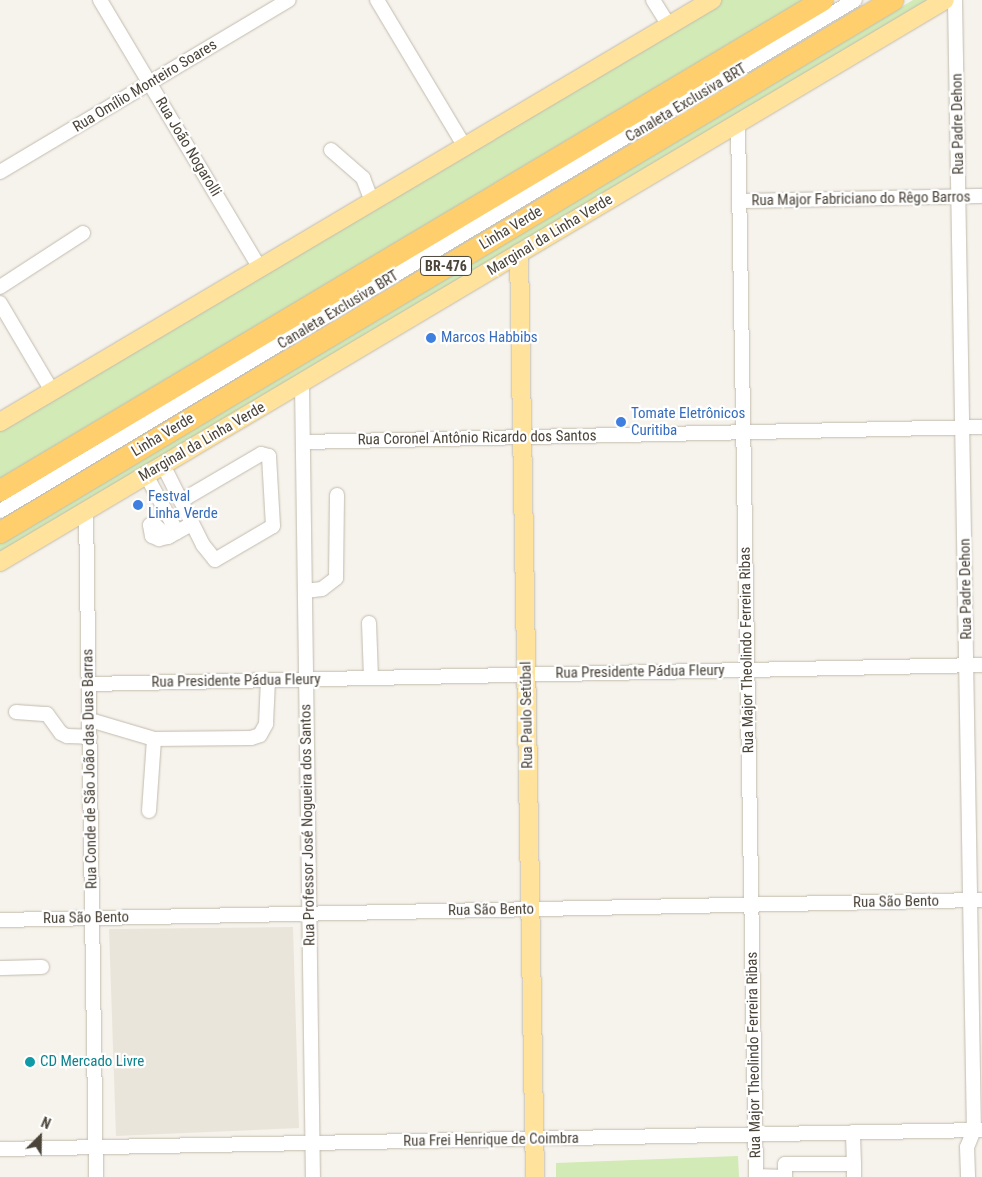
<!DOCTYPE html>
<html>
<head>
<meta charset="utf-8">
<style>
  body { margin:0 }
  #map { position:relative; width:982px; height:1177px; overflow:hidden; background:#f6f3ec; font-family:"Roboto Condensed",sans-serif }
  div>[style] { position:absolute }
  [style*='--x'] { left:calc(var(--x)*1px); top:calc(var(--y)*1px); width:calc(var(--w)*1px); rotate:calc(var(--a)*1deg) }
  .residential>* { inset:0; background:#eae5da }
  .green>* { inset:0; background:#d2eab5 }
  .roads { filter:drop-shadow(0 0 1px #c2bbae) drop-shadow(0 0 1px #c2bbae) }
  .minor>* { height:14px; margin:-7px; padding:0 7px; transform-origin:7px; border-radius:7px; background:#fff }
  .major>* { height:18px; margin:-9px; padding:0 9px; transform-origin:9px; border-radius:9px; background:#ffe39c }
  .highway>* { height:21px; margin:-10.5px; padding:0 10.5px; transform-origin:10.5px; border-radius:10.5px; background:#ffcf6e }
  .dots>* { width:14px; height:14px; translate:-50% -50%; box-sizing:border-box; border:2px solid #fff; border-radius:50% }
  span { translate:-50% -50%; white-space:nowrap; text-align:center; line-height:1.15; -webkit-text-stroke:4.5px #fff; paint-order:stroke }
  .shield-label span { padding:1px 4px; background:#fff; border:1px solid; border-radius:4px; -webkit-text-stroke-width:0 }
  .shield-label { font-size:14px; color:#4b4439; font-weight:700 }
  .street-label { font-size:15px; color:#4b4439 }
  .shop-label { font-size:15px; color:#366cbe }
  .left { translate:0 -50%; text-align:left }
  .culture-label { font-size:15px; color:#0d838f }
  .north { position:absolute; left:15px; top:1112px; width:50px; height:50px; -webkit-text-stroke:4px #fff; paint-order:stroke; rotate:23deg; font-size:14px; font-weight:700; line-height:20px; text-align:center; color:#4b4439 }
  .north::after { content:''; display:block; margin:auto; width:18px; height:22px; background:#4b4439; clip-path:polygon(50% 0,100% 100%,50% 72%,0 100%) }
</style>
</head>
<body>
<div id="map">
  <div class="residential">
    <div style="clip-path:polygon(293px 927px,299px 1128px,116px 1136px,109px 929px)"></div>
  </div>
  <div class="green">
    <div style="clip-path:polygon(716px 0,806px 0,0 480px,0 429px)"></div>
    <div style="clip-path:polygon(913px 0,933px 0,0 555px,0 542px)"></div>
    <div style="clip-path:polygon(738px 1156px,739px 1177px,556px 1177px,556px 1163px)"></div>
  </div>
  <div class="roads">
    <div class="minor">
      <div style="--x:100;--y:0;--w:312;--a:59.2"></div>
      <div style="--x:377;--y:0;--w:171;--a:59.1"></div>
      <div style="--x:653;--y:0;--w:31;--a:58"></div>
      <div style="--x:955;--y:0;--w:1130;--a:89.04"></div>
      <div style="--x:974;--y:1130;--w:18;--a:112"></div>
      <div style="--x:967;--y:1147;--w:30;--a:88"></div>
      <div style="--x:738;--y:124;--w:1053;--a:89.02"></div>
      <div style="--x:331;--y:150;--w:43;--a:41.2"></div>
      <div style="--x:363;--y:178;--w:25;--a:69"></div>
      <div style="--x:0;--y:172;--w:336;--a:-30.8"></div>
      <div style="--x:739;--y:201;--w:243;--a:-1.2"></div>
      <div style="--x:0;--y:287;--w:99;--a:-33"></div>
      <div style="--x:0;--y:303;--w:102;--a:59.4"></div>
      <div style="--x:302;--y:383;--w:794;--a:89.21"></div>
      <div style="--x:303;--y:442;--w:679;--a:-1.27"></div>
      <div style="--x:163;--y:465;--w:89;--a:63.4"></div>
      <div style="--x:203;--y:545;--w:19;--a:51"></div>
      <div style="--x:215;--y:560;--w:67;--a:-30.4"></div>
      <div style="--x:273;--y:526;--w:70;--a:-93.3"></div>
      <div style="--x:269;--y:456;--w:8;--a:-166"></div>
      <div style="--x:261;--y:454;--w:93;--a:149.6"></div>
      <div style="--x:146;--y:475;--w:65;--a:61.5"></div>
      <div style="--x:86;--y:510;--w:667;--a:89.14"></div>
      <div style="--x:0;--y:511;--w:996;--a:-30.87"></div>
      <div style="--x:168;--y:537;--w:19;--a:-137"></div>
      <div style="--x:154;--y:524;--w:4;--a:166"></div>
      <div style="--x:150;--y:525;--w:11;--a:80"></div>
      <div style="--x:152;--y:536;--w:8;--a:23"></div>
      <div style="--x:159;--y:539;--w:9;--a:-13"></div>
      <div style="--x:168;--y:537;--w:2;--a:-27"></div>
      <div style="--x:170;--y:536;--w:25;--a:-29"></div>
      <div style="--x:305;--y:591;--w:17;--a:-7"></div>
      <div style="--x:322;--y:589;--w:18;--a:-38"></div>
      <div style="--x:336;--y:578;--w:83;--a:-89.3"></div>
      <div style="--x:369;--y:623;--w:55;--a:87.9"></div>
      <div style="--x:89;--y:684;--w:893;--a:-1.22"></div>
      <div style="--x:16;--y:712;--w:31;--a:4"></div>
      <div style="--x:47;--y:714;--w:24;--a:54"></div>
      <div style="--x:61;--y:733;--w:7;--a:27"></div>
      <div style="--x:67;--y:736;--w:23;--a:2"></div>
      <div style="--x:90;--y:720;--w:67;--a:16.5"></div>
      <div style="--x:154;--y:739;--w:97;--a:-0.6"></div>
      <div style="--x:251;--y:738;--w:9;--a:-18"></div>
      <div style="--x:260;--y:735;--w:13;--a:-61"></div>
      <div style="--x:266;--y:724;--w:44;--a:-87.4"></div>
      <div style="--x:149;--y:811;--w:72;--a:-86"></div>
      <div style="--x:0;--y:920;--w:982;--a:-1.17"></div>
      <div style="--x:0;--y:968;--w:42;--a:-1.4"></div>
      <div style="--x:0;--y:1149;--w:982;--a:-1.11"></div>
      <div style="--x:854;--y:1164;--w:13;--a:90"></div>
      <div style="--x:756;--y:1176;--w:29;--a:2"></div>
      <div style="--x:785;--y:1176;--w:12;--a:-90"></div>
      <div style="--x:785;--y:1164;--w:69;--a:0"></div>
      <div style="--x:854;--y:1164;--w:32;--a:-92"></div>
    </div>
    <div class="major">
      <div style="--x:519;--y:253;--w:924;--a:89.01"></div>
      <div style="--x:0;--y:422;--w:828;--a:-30.66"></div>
      <div style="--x:0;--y:562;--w:1099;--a:-30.74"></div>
    </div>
    <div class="highway">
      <div style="--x:0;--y:490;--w:957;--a:-30.8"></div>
      <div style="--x:0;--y:532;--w:1039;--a:-30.81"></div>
    </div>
  </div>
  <div class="dots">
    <div style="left:431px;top:338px;background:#3f7fe0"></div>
    <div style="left:621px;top:422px;background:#3f7fe0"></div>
    <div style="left:138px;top:505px;background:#3f7fe0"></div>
    <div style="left:30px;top:1062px;background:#0f9aa8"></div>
  </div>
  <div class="shield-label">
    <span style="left:446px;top:266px">BR-476</span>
  </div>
  <div class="street-label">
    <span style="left:145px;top:86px;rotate:-31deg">Rua Omílio Monteiro Soares</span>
    <span style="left:686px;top:103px;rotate:-31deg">Canaleta Exclusiva BRT</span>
    <span style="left:958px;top:124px;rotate:-91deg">Rua Padre Dehon</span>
    <span style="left:188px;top:147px;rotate:59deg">Rua João Nogarolli</span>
    <span style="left:861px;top:199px;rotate:-1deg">Rua Major Fabriciano do Rêgo Barros</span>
    <span style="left:511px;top:228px;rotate:-31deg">Linha Verde</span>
    <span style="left:550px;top:235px;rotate:-31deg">Marginal da Linha Verde</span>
    <span style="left:338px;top:310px;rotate:-31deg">Canaleta Exclusiva BRT</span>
    <span style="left:163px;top:435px;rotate:-31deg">Linha Verde</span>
    <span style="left:477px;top:438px;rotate:-1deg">Rua Coronel Antônio Ricardo dos Santos</span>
    <span style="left:202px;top:442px;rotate:-30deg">Marginal da Linha Verde</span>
    <span style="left:966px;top:589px;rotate:-91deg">Rua Padre Dehon</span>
    <span style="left:747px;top:650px;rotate:-91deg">Rua Major Theolindo Ferreira Ribas</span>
    <span style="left:640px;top:672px;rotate:-1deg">Rua Presidente Pádua Fleury</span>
    <span style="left:236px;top:681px;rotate:-1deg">Rua Presidente Pádua Fleury</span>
    <span style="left:527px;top:715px;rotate:-91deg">Rua Paulo Setúbal</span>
    <span style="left:90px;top:769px;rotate:-91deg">Rua Conde de São João das Duas Barras</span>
    <span style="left:308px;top:825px;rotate:-91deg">Rua Professor José Nogueira dos Santos</span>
    <span style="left:896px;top:902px;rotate:-1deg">Rua São Bento</span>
    <span style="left:491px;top:910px;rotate:-1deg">Rua São Bento</span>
    <span style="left:86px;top:918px;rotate:-1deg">Rua São Bento</span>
    <span style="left:754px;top:1055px;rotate:-91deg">Rua Major Theolindo Ferreira Ribas</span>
    <span style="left:491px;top:1140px;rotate:-1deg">Rua Frei Henrique de Coimbra</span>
  </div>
  <div class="shop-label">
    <span class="left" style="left:441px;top:338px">Marcos Habbibs</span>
    <span class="left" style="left:631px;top:422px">Tomate Eletrônicos<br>Curitiba</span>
    <span class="left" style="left:148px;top:505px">Festval<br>Linha Verde</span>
  </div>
  <div class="culture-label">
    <span class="left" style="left:40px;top:1062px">CD Mercado Livre</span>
  </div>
  <div class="north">N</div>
</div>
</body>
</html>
